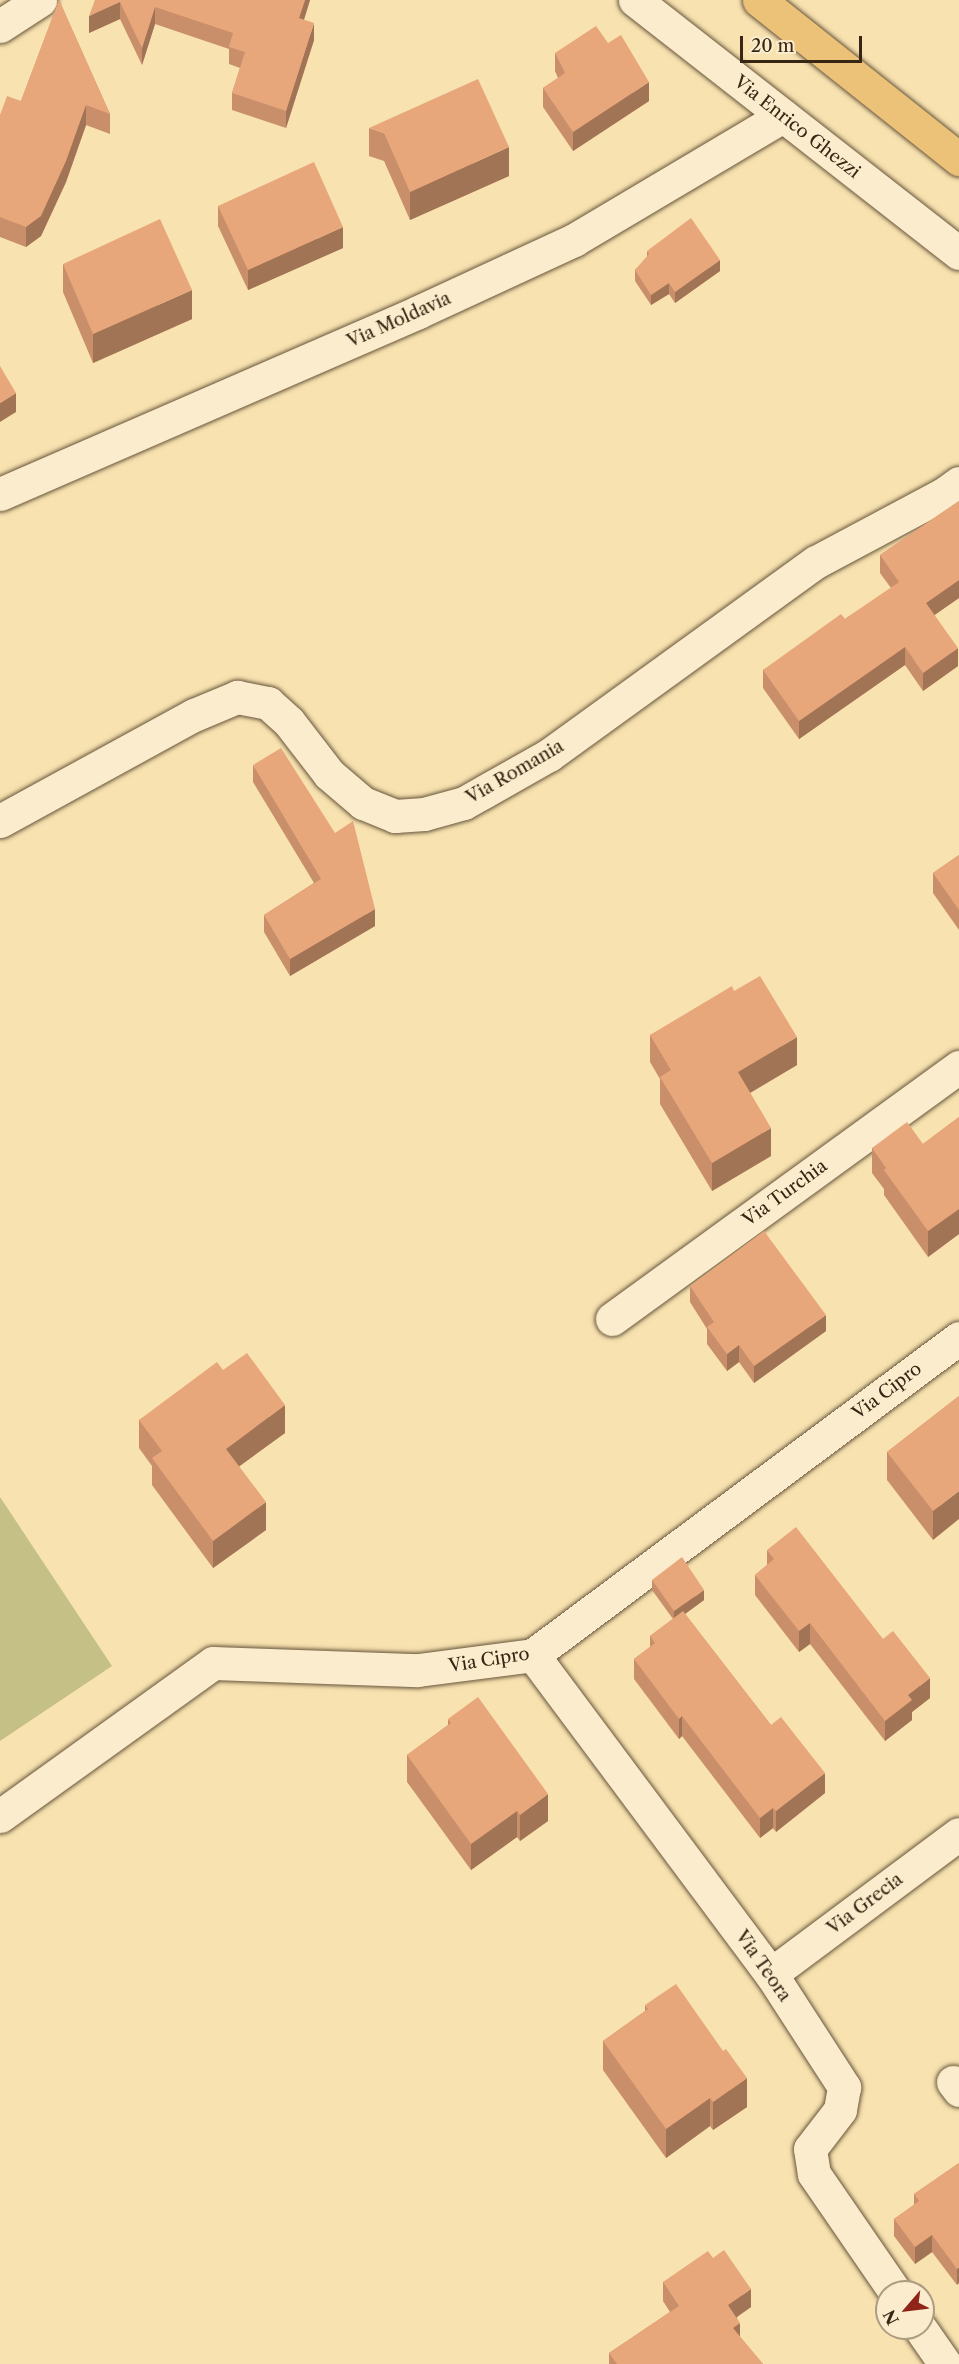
<!DOCTYPE html>
<html>
<head>
<meta charset="utf-8">
<style>
  body { margin:0 }
  #map { position:relative; width:959px; height:2364px; overflow:hidden; background:#f8e2b0; font-family:"Libre Caslon Text",serif }
  div>[style] { position:absolute }
  [style*='--x'] { left:calc(var(--x)*1px); top:calc(var(--y)*1px); width:calc(var(--w)*1px); rotate:calc(var(--a)*1deg) }
  .green>* { inset:0; background:#c5c186 }
  .roads { filter:drop-shadow(0 0 2px #67553b) drop-shadow(0 0 2px #67553b) }
  .minor>* { height:33px; margin:-16.5px; padding:0 16.5px; transform-origin:16.5px; border-radius:16.5px; background:#faeccc }
  .primary>* { height:33px; margin:-16.5px; padding:0 16.5px; transform-origin:16.5px; border-radius:16.5px; background:#ecc178 }
  .wall>* { inset:0; background:#c88f6a }
  .shaded-wall>* { inset:0; background:#a27456 }
  .building>* { inset:0; background:#e8a67b }
  span { translate:-50% -50%; white-space:nowrap; text-align:center; line-height:1.15; -webkit-text-stroke:5px #faeccc; paint-order:stroke }
  .street-label { font-size:18px; color:#372614 }
  .north { position:absolute; left:875px; top:2280px; width:60px; height:60px; box-sizing:border-box; background:#faeccc; border:2px solid #ac9d82; border-radius:50%; rotate:242deg; font-size:16px; font-weight:700; line-height:24px; text-align:center; color:#372614 }
  .north::after { content:''; display:block; margin:auto; width:21px; height:27px; background:#8f2418; clip-path:polygon(50% 0,100% 100%,50% 72%,0 100%) }
  .scale { position:absolute; left:740px; top:36px; width:122px; height:27px; box-sizing:border-box; border:3px solid #372614; border-top:0; padding-left:8px; font-size:18px; line-height:21px; white-space:nowrap; color:#372614; -webkit-text-stroke:4px #faeccc; paint-order:stroke }
</style>
</head>
<body>
<div id="map">
  <div class="green">
    <div style="clip-path:polygon(0 1497px,112px 1666px,0 1741px)"></div>
  </div>
  <div class="roads">
    <div class="minor">
      <div style="--x:635;--y:0;--w:411;--a:38"></div>
      <div style="--x:0;--y:26;--w:48;--a:-33"></div>
      <div style="--x:0;--y:494;--w:456;--a:-23.5"></div>
      <div style="--x:418;--y:312;--w:172;--a:-24.8"></div>
      <div style="--x:574;--y:240;--w:243;--a:-30.7"></div>
      <div style="--x:0;--y:821;--w:221;--a:-28.7"></div>
      <div style="--x:194;--y:715;--w:47;--a:-22.7"></div>
      <div style="--x:237;--y:697;--w:32;--a:11"></div>
      <div style="--x:268;--y:703;--w:28;--a:42"></div>
      <div style="--x:289;--y:722;--w:66;--a:52.4"></div>
      <div style="--x:329;--y:774;--w:45;--a:40.5"></div>
      <div style="--x:363;--y:803;--w:35;--a:22"></div>
      <div style="--x:395;--y:816;--w:29;--a:-4"></div>
      <div style="--x:424;--y:814;--w:41;--a:-15.4"></div>
      <div style="--x:464;--y:803;--w:98;--a:-29.5"></div>
      <div style="--x:549;--y:755;--w:329;--a:-35.9"></div>
      <div style="--x:816;--y:562;--w:146;--a:-28.1"></div>
      <div style="--x:945;--y:493;--w:17;--a:-36"></div>
      <div style="--x:612;--y:1319;--w:429;--a:-36"></div>
      <div style="--x:533;--y:1655;--w:398;--a:53.3"></div>
      <div style="--x:771;--y:1974;--w:135;--a:57.1"></div>
      <div style="--x:844;--y:2087;--w:23;--a:100"></div>
      <div style="--x:840;--y:2110;--w:49;--a:127.6"></div>
      <div style="--x:810;--y:2149;--w:25;--a:81"></div>
      <div style="--x:814;--y:2174;--w:143;--a:55.5"></div>
      <div style="--x:0;--y:1816;--w:262;--a:-35.7"></div>
      <div style="--x:213;--y:1663;--w:205;--a:2"></div>
      <div style="--x:418;--y:1670;--w:116;--a:-7.4"></div>
      <div style="--x:533;--y:1655;--w:531;--a:-36.65"></div>
      <div style="--x:771;--y:1974;--w:234;--a:-36.7"></div>
      <div style="--x:953;--y:2082;--w:10;--a:53"></div>
      <div style="--x:920;--y:2328;--w:44;--a:55.2"></div>
    </div>
    <div class="primary">
      <div style="--x:759;--y:0;--w:256;--a:38.5"></div>
    </div>
  </div>
  <div class="wall">
    <div style="clip-path:polygon(59px 0,110px 114px,110px 134px,86px 125px,66px 182px,41px 236px,26px 247px,0 237px,0 115px,21px 101px)"></div>
    <div style="clip-path:polygon(95px 0,310px 0,304px 20px,314px 40px,286px 128px,232px 110px,232px 93px,240px 68px,229px 64px,229px 49px,155px 24px,142px 65px,120px 19px,89px 33px)"></div>
    <div style="clip-path:polygon(555px 53px,649px 101px,573px 151px,543px 107px,543px 88px,558px 78px,555px 71px)"></div>
    <div style="clip-path:polygon(369px 128px,509px 176px,410px 220px,384px 161px,369px 156px)"></div>
    <div style="clip-path:polygon(218px 206px,343px 248px,248px 290px,218px 226px)"></div>
    <div style="clip-path:polygon(647px 251px,720px 271px,675px 303px,669px 294px,651px 305px,635px 281px,635px 270px,647px 257px)"></div>
    <div style="clip-path:polygon(63px 264px,192px 319px,93px 363px,63px 292px)"></div>
    <div style="clip-path:polygon(959px 501px,959px 598px,934px 615px,958px 666px,923px 691px,905px 665px,799px 739px,763px 688px,763px 670px,845px 619px,891px 588px,880px 573px,880px 555px)"></div>
    <div style="clip-path:polygon(253px 765px,375px 926px,290px 976px,264px 932px,264px 915px,314px 883px,253px 782px)"></div>
    <div style="clip-path:polygon(959px 855px,959px 930px,933px 893px,933px 873px)"></div>
    <div style="clip-path:polygon(734px 991px,797px 1065px,750px 1093px,771px 1156px,712px 1191px,660px 1104px,660px 1079px,650px 1062px,650px 1035px)"></div>
    <div style="clip-path:polygon(959px 1117px,959px 1234px,928px 1257px,884px 1195px,884px 1189px,872px 1173px,872px 1148px,923px 1144px)"></div>
    <div style="clip-path:polygon(690px 1286px,826px 1331px,754px 1383px,739px 1362px,727px 1371px,707px 1344px,707px 1329px,690px 1302px)"></div>
    <div style="clip-path:polygon(223px 1370px,285px 1433px,239px 1466px,266px 1530px,213px 1568px,152px 1485px,152px 1466px,139px 1448px,139px 1420px)"></div>
    <div style="clip-path:polygon(959px 1396px,933px 1540px,887px 1480px,887px 1452px)"></div>
    <div style="clip-path:polygon(767px 1550px,883px 1639px,930px 1698px,912px 1712px,912px 1720px,885px 1741px,810px 1644px,799px 1652px,755px 1595px,755px 1575px,767px 1565px)"></div>
    <div style="clip-path:polygon(652px 1580px,704px 1600px,685px 1614px,771px 1725px,825px 1793px,776px 1832px,773px 1828px,760px 1838px,682px 1736px,679px 1739px,634px 1679px,634px 1659px,650px 1647px,650px 1636px,673px 1619px,652px 1590px)"></div>
    <div style="clip-path:polygon(448px 1719px,548px 1821px,520px 1841px,517px 1837px,471px 1870px,407px 1782px,407px 1755px,448px 1725px)"></div>
    <div style="clip-path:polygon(645px 2005px,747px 2107px,713px 2130px,710px 2126px,666px 2158px,603px 2070px,603px 2041px,645px 2011px)"></div>
    <div style="clip-path:polygon(959px 2163px,957px 2285px,932px 2252px,915px 2264px,894px 2236px,894px 2219px,914px 2205px,914px 2194px)"></div>
    <div style="clip-path:polygon(713px 2258px,751px 2307px,737px 2317px,740px 2337px,763px 2364px,609px 2364px,609px 2353px,670px 2312px,663px 2301px,663px 2282px)"></div>
  </div>
  <div class="shaded-wall">
    <div style="clip-path:polygon(305px 0,310px 0,299px 35px,299px 18px)"></div>
    <div style="clip-path:polygon(120px 2px,120px 19px,89px 33px,89px 16px)"></div>
    <div style="clip-path:polygon(155px 7px,155px 24px,142px 65px,142px 48px)"></div>
    <div style="clip-path:polygon(314px 23px,314px 40px,286px 128px,286px 111px)"></div>
    <div style="clip-path:polygon(649px 82px,649px 101px,573px 151px,573px 132px)"></div>
    <div style="clip-path:polygon(86px 105px,86px 125px,66px 182px,41px 236px,26px 247px,26px 227px)"></div>
    <div style="clip-path:polygon(509px 147px,509px 176px,410px 220px,410px 192px)"></div>
    <div style="clip-path:polygon(343px 227px,343px 248px,248px 290px,248px 270px)"></div>
    <div style="clip-path:polygon(720px 260px,720px 271px,675px 303px,675px 292px)"></div>
    <div style="clip-path:polygon(669px 283px,669px 294px,651px 305px,651px 295px)"></div>
    <div style="clip-path:polygon(192px 290px,192px 319px,93px 363px,93px 334px)"></div>
    <div style="clip-path:polygon(16px 393px,16px 412px,0 422px,0 403px)"></div>
    <div style="clip-path:polygon(959px 580px,959px 598px,926px 621px,926px 603px)"></div>
    <div style="clip-path:polygon(905px 647px,905px 665px,799px 739px,799px 721px)"></div>
    <div style="clip-path:polygon(958px 648px,958px 666px,923px 691px,923px 673px)"></div>
    <div style="clip-path:polygon(375px 909px,375px 926px,290px 976px,290px 959px)"></div>
    <div style="clip-path:polygon(797px 1037px,797px 1065px,738px 1100px,738px 1072px)"></div>
    <div style="clip-path:polygon(771px 1128px,771px 1156px,712px 1191px,712px 1163px)"></div>
    <div style="clip-path:polygon(959px 1209px,959px 1234px,928px 1257px,928px 1231px)"></div>
    <div style="clip-path:polygon(826px 1315px,826px 1331px,754px 1383px,754px 1366px)"></div>
    <div style="clip-path:polygon(739px 1345px,739px 1362px,727px 1371px,727px 1354px)"></div>
    <div style="clip-path:polygon(285px 1405px,285px 1433px,226px 1476px,226px 1449px)"></div>
    <div style="clip-path:polygon(959px 1491px,959px 1519px,933px 1540px,933px 1511px)"></div>
    <div style="clip-path:polygon(266px 1502px,266px 1530px,213px 1568px,213px 1541px)"></div>
    <div style="clip-path:polygon(704px 1590px,704px 1600px,674px 1622px,674px 1611px)"></div>
    <div style="clip-path:polygon(810px 1623px,810px 1644px,799px 1652px,799px 1631px)"></div>
    <div style="clip-path:polygon(930px 1678px,930px 1698px,912px 1712px,912px 1720px,885px 1741px,885px 1721px,908px 1695px)"></div>
    <div style="clip-path:polygon(682px 1716px,682px 1736px,679px 1739px,679px 1719px)"></div>
    <div style="clip-path:polygon(825px 1773px,825px 1793px,776px 1832px,776px 1811px)"></div>
    <div style="clip-path:polygon(548px 1794px,548px 1821px,520px 1841px,520px 1815px)"></div>
    <div style="clip-path:polygon(773px 1808px,773px 1828px,760px 1838px,760px 1818px)"></div>
    <div style="clip-path:polygon(517px 1811px,517px 1837px,471px 1870px,471px 1844px)"></div>
    <div style="clip-path:polygon(747px 2078px,747px 2107px,713px 2130px,713px 2102px)"></div>
    <div style="clip-path:polygon(710px 2098px,710px 2126px,666px 2158px,666px 2129px)"></div>
    <div style="clip-path:polygon(932px 2235px,932px 2252px,915px 2264px,915px 2247px)"></div>
    <div style="clip-path:polygon(959px 2267px,959px 2283px,957px 2285px,957px 2269px)"></div>
    <div style="clip-path:polygon(751px 2289px,751px 2307px,728px 2323px,728px 2305px)"></div>
    <div style="clip-path:polygon(740px 2323px,740px 2341px,733px 2328px)"></div>
  </div>
  <div class="building">
    <div style="clip-path:polygon(59px 0,110px 114px,86px 105px,66px 161px,41px 216px,26px 227px,0 217px,0 115px,7px 96px,21px 101px)"></div>
    <div style="clip-path:polygon(95px 0,305px 0,299px 18px,314px 23px,286px 111px,232px 93px,245px 52px,229px 47px,233px 33px,155px 7px,142px 48px,120px 2px,89px 16px)"></div>
    <div style="clip-path:polygon(596px 26px,608px 43px,621px 35px,649px 82px,573px 132px,543px 88px,565px 73px,555px 53px)"></div>
    <div style="clip-path:polygon(478px 79px,509px 147px,410px 192px,384px 133px,369px 128px)"></div>
    <div style="clip-path:polygon(314px 162px,343px 227px,248px 270px,218px 206px)"></div>
    <div style="clip-path:polygon(691px 218px,720px 260px,675px 292px,669px 283px,651px 295px,635px 270px,649px 254px,647px 251px)"></div>
    <div style="clip-path:polygon(160px 219px,192px 290px,93px 334px,63px 264px)"></div>
    <div style="clip-path:polygon(0 366px,16px 393px,0 403px)"></div>
    <div style="clip-path:polygon(959px 501px,959px 580px,926px 603px,958px 648px,923px 673px,905px 647px,799px 721px,763px 670px,841px 614px,845px 619px,899px 582px,880px 555px)"></div>
    <div style="clip-path:polygon(281px 748px,335px 833px,353px 821px,375px 909px,290px 959px,264px 915px,321px 879px,253px 765px)"></div>
    <div style="clip-path:polygon(959px 855px,959px 910px,933px 873px)"></div>
    <div style="clip-path:polygon(760px 976px,797px 1037px,738px 1072px,771px 1128px,712px 1163px,660px 1077px,671px 1070px,650px 1035px,732px 986px,734px 991px)"></div>
    <div style="clip-path:polygon(959px 1117px,959px 1209px,928px 1231px,884px 1170px,886px 1168px,872px 1148px,907px 1122px,923px 1144px)"></div>
    <div style="clip-path:polygon(764px 1231px,826px 1315px,754px 1366px,739px 1345px,727px 1354px,707px 1327px,714px 1322px,690px 1286px)"></div>
    <div style="clip-path:polygon(247px 1353px,285px 1405px,226px 1449px,266px 1502px,213px 1541px,152px 1458px,162px 1451px,139px 1420px,217px 1362px,223px 1370px)"></div>
    <div style="clip-path:polygon(959px 1396px,959px 1491px,933px 1511px,887px 1452px)"></div>
    <div style="clip-path:polygon(796px 1527px,883px 1639px,893px 1631px,930px 1678px,908px 1695px,912px 1700px,885px 1721px,810px 1623px,799px 1631px,755px 1575px,774px 1559px,767px 1550px)"></div>
    <div style="clip-path:polygon(682px 1557px,704px 1590px,674px 1611px,652px 1580px)"></div>
    <div style="clip-path:polygon(683px 1611px,771px 1725px,781px 1717px,825px 1773px,776px 1811px,773px 1808px,760px 1818px,682px 1716px,679px 1719px,634px 1659px,655px 1643px,650px 1636px)"></div>
    <div style="clip-path:polygon(478px 1697px,548px 1794px,520px 1815px,517px 1811px,471px 1844px,407px 1755px,451px 1723px,448px 1719px)"></div>
    <div style="clip-path:polygon(676px 1984px,723px 2051px,726px 2049px,747px 2078px,713px 2102px,710px 2098px,666px 2129px,603px 2041px,648px 2009px,645px 2005px)"></div>
    <div style="clip-path:polygon(959px 2163px,959px 2267px,957px 2269px,932px 2235px,915px 2247px,894px 2219px,919px 2201px,914px 2194px)"></div>
    <div style="clip-path:polygon(724px 2250px,751px 2289px,728px 2305px,740px 2323px,733px 2328px,763px 2364px,617px 2364px,609px 2353px,679px 2306px,663px 2282px,708px 2251px,713px 2258px)"></div>
  </div>
  <div class="street-label">
    <span style="left:797px;top:127px;rotate:38deg">Via Enrico Ghezzi</span>
    <span style="left:399px;top:320px;rotate:-24deg">Via Moldavia</span>
    <span style="left:515px;top:772px;rotate:-30deg">Via Romania</span>
    <span style="left:785px;top:1193px;rotate:-36deg">Via Turchia</span>
    <span style="left:887px;top:1391px;rotate:-37deg">Via Cipro</span>
    <span style="left:489px;top:1660px;rotate:-9deg">Via Cipro</span>
    <span style="left:865px;top:1904px;rotate:-37deg">Via Grecia</span>
    <span style="left:763px;top:1966px;rotate:55deg">Via Teora</span>
  </div>
  <div class="north">N</div>
  <div class="scale">20 m</div>
</div>
</body>
</html>
